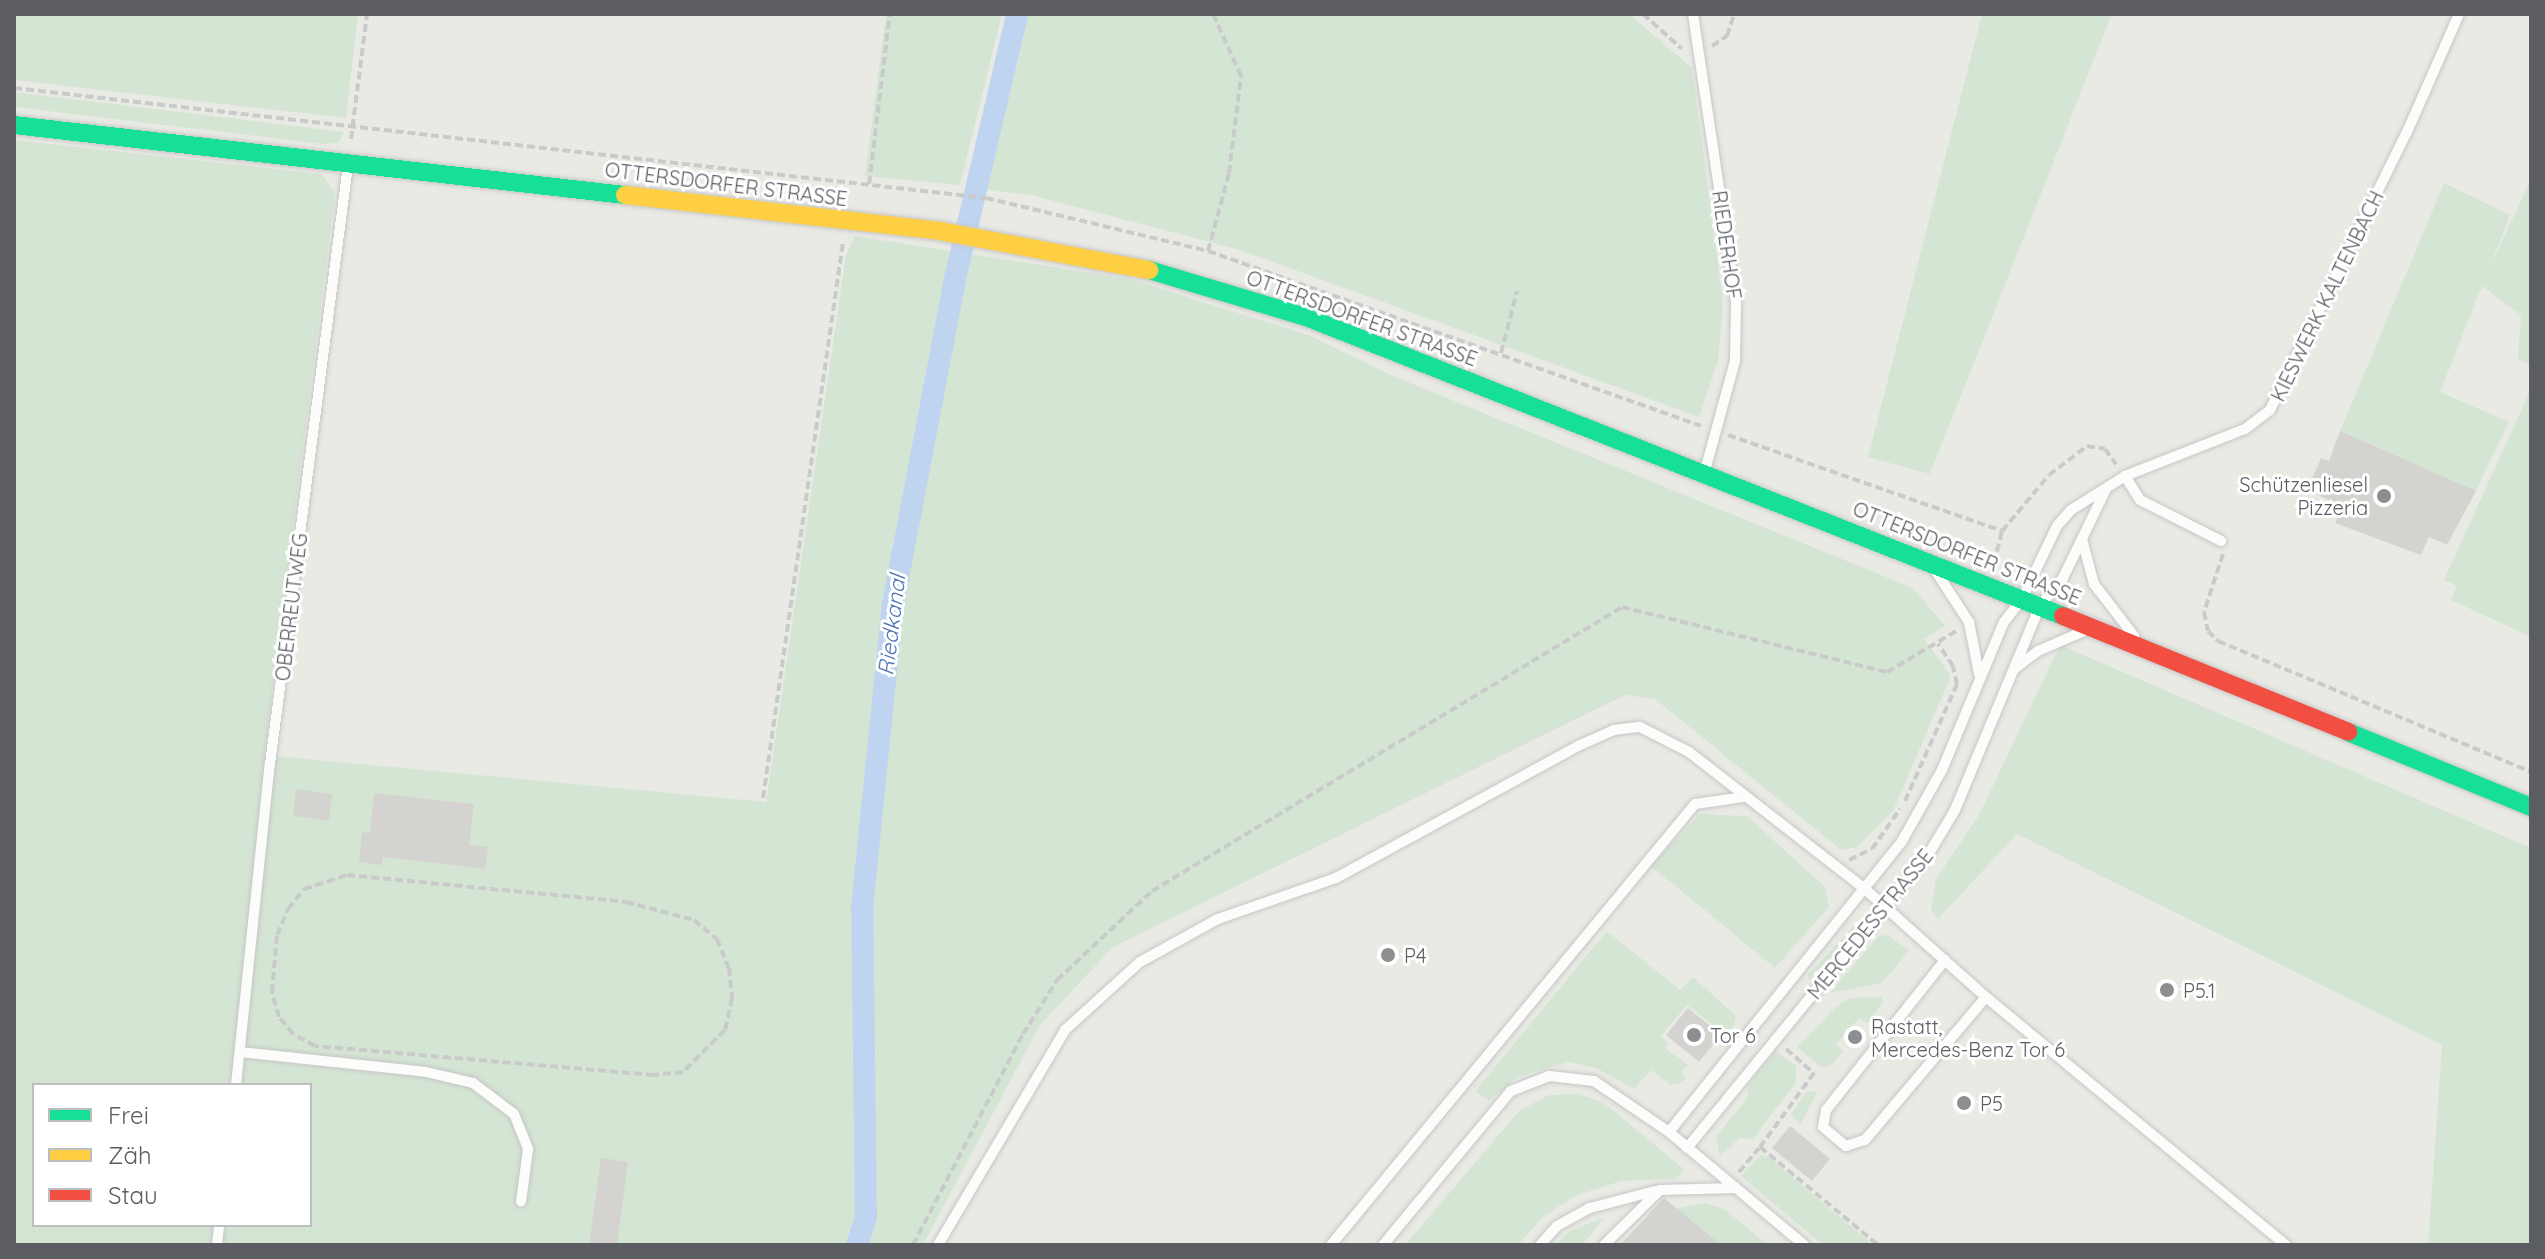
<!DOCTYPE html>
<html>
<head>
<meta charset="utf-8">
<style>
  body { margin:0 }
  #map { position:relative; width:2545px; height:1259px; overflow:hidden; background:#eaeae5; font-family:Quicksand,sans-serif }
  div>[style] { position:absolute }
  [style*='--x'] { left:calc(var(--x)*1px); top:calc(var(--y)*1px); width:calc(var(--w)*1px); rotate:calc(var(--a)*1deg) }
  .green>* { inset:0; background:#d5e5d4 }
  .canal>* { height:22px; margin:-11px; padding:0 11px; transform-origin:11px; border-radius:11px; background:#bed4f0 }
  .building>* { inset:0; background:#d4d3d0 }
  .path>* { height:4px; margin-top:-2px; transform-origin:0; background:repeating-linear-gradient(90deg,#c8cbca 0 8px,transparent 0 12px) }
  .roads { filter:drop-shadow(0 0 2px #c6c6c6) drop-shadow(0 0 2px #c6c6c6) }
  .lane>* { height:10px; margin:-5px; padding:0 5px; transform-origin:5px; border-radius:5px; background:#fcfcfb }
  .fast>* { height:18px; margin:-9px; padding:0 9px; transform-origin:9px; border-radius:9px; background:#16e098 }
  .slow>* { height:18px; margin:-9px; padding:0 9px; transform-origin:9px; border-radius:9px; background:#ffcf43 }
  .jam>* { height:18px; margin:-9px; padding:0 9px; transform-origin:9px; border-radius:9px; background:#f24e42 }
  .dots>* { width:22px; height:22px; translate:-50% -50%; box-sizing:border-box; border:4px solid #fff; border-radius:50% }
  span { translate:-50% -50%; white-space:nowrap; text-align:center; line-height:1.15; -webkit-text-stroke:6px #fff; paint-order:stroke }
  .street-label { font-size:20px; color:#5b5d62 }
  .poi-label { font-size:20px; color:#5b5d62 }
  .right { translate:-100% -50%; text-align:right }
  .left { translate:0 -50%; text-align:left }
  .water-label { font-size:22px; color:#5175b4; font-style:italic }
  .frame { position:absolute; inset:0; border:16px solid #5b5d62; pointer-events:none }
  .legend { position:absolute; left:32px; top:1083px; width:280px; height:144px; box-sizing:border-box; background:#fff; border:2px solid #bdbec0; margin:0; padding:10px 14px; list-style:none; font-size:24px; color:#5b5d62 }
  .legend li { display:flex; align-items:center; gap:16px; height:40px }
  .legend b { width:40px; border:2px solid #bdbec0 }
</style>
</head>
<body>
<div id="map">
  <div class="green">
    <div style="clip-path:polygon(14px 14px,358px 14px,346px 118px,14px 80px)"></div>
    <div style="clip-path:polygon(886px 14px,1002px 14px,960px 185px,865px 176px)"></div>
    <div style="clip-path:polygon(1026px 14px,1629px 14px,1692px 68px,1723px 302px,1718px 360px,1699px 417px,1240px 250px,1031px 195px,982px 189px)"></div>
    <div style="clip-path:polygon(1982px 14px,2112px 14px,1930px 474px,1868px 457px)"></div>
    <div style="clip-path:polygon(14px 92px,344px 132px,338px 143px,323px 144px,14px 107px)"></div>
    <div style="clip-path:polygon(evenodd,14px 140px,321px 174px,335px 193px,264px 755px,766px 802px,846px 255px,855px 236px,1130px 279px,1311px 336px,1393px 376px,1913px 588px,1945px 626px,1924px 639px,1951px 676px,1893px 811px,1857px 847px,1841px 850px,1655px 699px,1625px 695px,1113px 947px,1040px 1025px,923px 1245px,14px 1245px,14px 140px,34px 1085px,310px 1085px,310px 1225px,34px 1225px,34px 1085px)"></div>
    <div style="clip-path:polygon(2531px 179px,2531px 365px,2518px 359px,2521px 315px,2482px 286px,2440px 392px,2509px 422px,2469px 505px,2334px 446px,2444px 183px,2510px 215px,2490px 267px)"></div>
    <div style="clip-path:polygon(2531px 389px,2531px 637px,2451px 600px,2457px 586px,2444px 580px)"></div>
    <div style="clip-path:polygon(2060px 645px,2531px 848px,2531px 1245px,2428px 1245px,2442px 1045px,2017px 834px,1938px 919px,1931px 911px,1936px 879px,1979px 815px)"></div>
    <div style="clip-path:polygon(1700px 814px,1747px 816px,1825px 887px,1829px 907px,1775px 968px,1651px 866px)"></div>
    <div style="clip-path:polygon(1858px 921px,1857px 929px,1809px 980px,1808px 975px)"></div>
    <div style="clip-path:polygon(1607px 931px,1680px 990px,1693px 977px,1736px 1016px,1734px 1026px,1724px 1033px,1687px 1005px,1661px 1036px,1668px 1043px,1665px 1048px,1688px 1065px,1681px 1072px,1687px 1078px,1679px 1084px,1671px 1085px,1651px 1070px,1634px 1089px,1596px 1068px,1569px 1062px,1517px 1077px,1489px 1101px,1475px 1091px)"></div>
    <div style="clip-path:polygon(1888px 935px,1909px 951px,1882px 983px,1830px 993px,1878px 936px)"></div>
    <div style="clip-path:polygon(1881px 997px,1883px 1002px,1867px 1023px,1859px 1018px,1836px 1044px,1843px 1051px,1832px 1065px,1823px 1068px,1797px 1047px,1836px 1007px,1850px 998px)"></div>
    <div style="clip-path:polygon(1776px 1051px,1796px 1066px,1796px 1083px,1753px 1139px,1740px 1138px,1720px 1156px,1716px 1136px,1747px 1099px,1748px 1085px)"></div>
    <div style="clip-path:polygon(1807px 1091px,1817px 1092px,1801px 1124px,1790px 1115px)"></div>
    <div style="clip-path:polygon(1579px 1094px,1604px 1103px,1685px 1170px,1675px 1179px,1621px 1181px,1575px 1196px,1543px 1217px,1518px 1245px,1405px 1245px,1520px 1110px,1549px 1095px)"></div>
    <div style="clip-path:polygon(1761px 1155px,1767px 1156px,1873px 1245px,1823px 1245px,1741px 1176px)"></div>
    <div style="clip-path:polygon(1705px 1203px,1724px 1209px,1768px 1245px,1717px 1245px,1673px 1209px)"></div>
    <div style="clip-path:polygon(1605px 1217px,1582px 1245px,1555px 1245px,1570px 1231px)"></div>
  </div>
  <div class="canal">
    <div style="--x:857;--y:1245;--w:29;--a:-72"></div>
    <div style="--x:866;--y:1217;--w:309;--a:-90.7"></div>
    <div style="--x:862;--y:908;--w:306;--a:-84.2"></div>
    <div style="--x:893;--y:604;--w:331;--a:-79.2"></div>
    <div style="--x:955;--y:279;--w:272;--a:-76.8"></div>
  </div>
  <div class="building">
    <div style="clip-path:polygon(2340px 431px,2476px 491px,2447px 545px,2429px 537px,2421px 555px,2335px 523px,2342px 506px,2307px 490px,2321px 458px,2329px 461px)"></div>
    <div style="clip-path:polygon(296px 789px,332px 794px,329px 821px,293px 816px)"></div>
    <div style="clip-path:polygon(374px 793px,474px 804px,469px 845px,488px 847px,485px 869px,383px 857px,382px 865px,359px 862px,362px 832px,370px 833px)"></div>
    <div style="clip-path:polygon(1688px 1008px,1721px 1035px,1699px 1062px,1666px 1035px)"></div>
    <div style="clip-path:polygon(1790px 1126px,1830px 1159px,1812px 1181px,1772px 1148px)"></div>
    <div style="clip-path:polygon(601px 1158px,628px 1162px,617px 1245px,589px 1245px)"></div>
    <div style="clip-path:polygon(1664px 1198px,1721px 1245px,1620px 1245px)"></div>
  </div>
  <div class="path">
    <div style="--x:1643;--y:14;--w:52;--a:41.9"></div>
    <div style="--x:1712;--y:46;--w:18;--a:-34"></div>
    <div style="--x:1727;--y:36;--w:23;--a:-72"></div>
    <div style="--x:14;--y:88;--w:978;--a:6.46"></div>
    <div style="--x:986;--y:198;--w:228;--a:13.4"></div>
    <div style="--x:1208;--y:251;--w:523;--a:19.54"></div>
    <div style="--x:351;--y:139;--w:126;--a:-82.7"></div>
    <div style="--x:869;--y:184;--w:171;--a:-83"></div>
    <div style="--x:1208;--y:251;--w:81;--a:-74.9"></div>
    <div style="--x:1229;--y:173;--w:98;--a:-82.9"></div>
    <div style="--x:1241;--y:76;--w:68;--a:-114.3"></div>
    <div style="--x:1501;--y:353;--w:64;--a:-75.5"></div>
    <div style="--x:1728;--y:435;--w:290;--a:19.3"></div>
    <div style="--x:2002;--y:531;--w:73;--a:-50"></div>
    <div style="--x:2049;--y:475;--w:48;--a:-37.3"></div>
    <div style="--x:2087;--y:446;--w:18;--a:9"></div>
    <div style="--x:2105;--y:449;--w:19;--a:54"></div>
    <div style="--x:2223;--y:554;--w:61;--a:108.1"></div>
    <div style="--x:2204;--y:612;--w:19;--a:78"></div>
    <div style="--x:2208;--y:631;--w:14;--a:45"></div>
    <div style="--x:2218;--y:641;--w:339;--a:22.7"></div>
    <div style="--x:1994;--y:563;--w:33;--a:-76"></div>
    <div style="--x:763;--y:798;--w:562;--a:-81.81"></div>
    <div style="--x:1905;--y:801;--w:128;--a:-66"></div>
    <div style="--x:1957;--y:684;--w:18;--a:-103"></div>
    <div style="--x:1953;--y:666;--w:27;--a:-124"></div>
    <div style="--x:1849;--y:860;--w:25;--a:-26"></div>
    <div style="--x:1872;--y:849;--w:49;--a:-55"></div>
    <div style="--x:347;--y:875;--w:280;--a:5.5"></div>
    <div style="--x:626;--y:902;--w:70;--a:14.8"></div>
    <div style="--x:694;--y:920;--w:30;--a:40"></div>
    <div style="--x:717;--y:939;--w:31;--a:68"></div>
    <div style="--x:729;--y:968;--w:30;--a:84"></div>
    <div style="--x:732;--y:998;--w:33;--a:102"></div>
    <div style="--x:725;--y:1030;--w:59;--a:135"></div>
    <div style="--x:683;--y:1072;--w:29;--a:174"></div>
    <div style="--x:654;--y:1075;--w:340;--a:-175.1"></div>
    <div style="--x:315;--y:1046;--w:25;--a:-151"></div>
    <div style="--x:293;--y:1034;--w:22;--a:-129"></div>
    <div style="--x:279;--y:1017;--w:26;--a:-106"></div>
    <div style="--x:272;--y:992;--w:57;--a:-85"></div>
    <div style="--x:277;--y:935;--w:28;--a:-67"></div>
    <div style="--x:288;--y:909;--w:26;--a:-51"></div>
    <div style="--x:304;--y:889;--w:45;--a:-18"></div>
    <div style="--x:1786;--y:1049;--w:37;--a:41"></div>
    <div style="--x:1814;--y:1073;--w:92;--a:126.1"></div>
    <div style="--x:1760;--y:1147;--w:153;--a:39.7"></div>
    <div style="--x:1739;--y:1172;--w:31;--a:-50"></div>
    <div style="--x:913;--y:1245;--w:238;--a:-62.5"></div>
    <div style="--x:1023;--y:1034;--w:64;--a:-57.8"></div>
    <div style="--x:1057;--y:980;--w:130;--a:-43.1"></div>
    <div style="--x:1152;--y:891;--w:549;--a:-31.14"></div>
    <div style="--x:1622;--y:607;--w:273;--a:13.8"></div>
    <div style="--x:1887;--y:672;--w:82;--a:-30.6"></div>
  </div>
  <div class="roads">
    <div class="lane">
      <div style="--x:1693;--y:14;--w:292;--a:81.5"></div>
      <div style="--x:1736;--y:303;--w:58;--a:91"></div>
      <div style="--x:1735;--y:361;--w:114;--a:105.3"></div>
      <div style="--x:2125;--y:476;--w:28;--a:58"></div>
      <div style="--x:2140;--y:500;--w:91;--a:26.8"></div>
      <div style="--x:2082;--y:539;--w:47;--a:75.1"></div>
      <div style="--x:2094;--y:584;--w:66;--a:52.4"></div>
      <div style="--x:1937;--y:573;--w:59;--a:56.9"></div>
      <div style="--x:1969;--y:622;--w:53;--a:79.1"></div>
      <div style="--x:2014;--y:669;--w:30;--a:-37"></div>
      <div style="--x:2038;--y:651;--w:50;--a:-23.5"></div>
      <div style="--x:1945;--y:960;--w:191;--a:128.4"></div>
      <div style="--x:1826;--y:1110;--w:17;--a:100"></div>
      <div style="--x:1823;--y:1127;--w:30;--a:40"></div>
      <div style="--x:1846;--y:1146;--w:20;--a:-18"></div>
      <div style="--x:1865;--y:1140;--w:187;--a:-49.8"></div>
      <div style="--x:240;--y:1052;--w:187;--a:6.1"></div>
      <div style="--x:426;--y:1072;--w:48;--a:13.2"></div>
      <div style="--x:473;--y:1083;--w:51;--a:37.1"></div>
      <div style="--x:514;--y:1114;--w:38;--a:68"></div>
      <div style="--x:528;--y:1149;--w:53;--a:97.5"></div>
      <div style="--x:236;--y:1085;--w:323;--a:-84"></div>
      <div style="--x:270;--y:764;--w:604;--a:-82.58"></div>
      <div style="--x:1669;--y:1132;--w:373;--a:-51.3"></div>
      <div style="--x:1902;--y:841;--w:81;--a:-60.6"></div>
      <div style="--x:1942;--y:770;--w:160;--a:-67.3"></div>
      <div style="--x:2004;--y:622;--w:29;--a:-52"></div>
      <div style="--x:2022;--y:599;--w:81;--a:-64.4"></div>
      <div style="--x:2057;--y:526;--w:21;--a:-49"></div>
      <div style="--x:2071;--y:510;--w:64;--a:-32.2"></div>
      <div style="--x:2125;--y:476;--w:129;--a:-21.4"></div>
      <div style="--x:2245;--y:429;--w:31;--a:-37"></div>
      <div style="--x:2270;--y:410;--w:310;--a:-63.8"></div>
      <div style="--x:2407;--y:132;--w:129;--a:-66.2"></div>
      <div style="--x:1687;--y:1148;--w:385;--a:-50.7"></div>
      <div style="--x:1931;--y:850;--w:47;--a:-59"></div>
      <div style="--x:1955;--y:810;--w:221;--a:-67.4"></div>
      <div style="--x:2040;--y:606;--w:36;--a:-51"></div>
      <div style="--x:2063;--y:578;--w:97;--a:-64.2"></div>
      <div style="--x:217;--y:1245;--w:20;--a:-84"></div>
      <div style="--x:938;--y:1245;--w:250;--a:-59.4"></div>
      <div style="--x:1065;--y:1030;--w:101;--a:-42.2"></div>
      <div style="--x:1140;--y:962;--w:89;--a:-28.9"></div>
      <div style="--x:1218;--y:919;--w:125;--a:-19.2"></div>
      <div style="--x:1336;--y:878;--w:276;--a:-28.6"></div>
      <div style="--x:1578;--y:746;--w:39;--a:-24"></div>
      <div style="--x:1614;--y:730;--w:26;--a:-7"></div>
      <div style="--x:1640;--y:727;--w:55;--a:27"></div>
      <div style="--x:1689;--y:752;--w:223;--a:37.9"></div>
      <div style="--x:1865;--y:889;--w:162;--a:41.8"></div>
      <div style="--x:1986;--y:997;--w:389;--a:39.6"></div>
      <div style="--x:1331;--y:1245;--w:572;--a:-50.46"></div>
      <div style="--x:1695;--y:804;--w:49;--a:-8.1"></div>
      <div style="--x:1383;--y:1245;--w:200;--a:-50.3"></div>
      <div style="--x:1511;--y:1091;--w:41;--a:-21.5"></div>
      <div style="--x:1549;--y:1076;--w:45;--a:6.3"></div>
      <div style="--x:1594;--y:1081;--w:91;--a:34.2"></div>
      <div style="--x:1669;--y:1132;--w:176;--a:39.9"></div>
      <div style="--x:1540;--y:1245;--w:25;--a:-48"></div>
      <div style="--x:1557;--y:1226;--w:38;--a:-29"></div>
      <div style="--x:1590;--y:1208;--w:67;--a:-14.7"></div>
      <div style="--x:1604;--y:1245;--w:78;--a:-44.5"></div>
      <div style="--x:1660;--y:1190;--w:76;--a:-1.5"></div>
    </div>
    <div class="fast">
      <div style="--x:14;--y:125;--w:615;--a:6.54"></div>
      <div style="--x:1149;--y:270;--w:164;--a:16.7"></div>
      <div style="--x:1306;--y:317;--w:814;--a:21.55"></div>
      <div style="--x:2348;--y:732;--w:198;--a:22.3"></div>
    </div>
    <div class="slow">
      <div style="--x:625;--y:195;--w:317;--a:6.5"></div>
      <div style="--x:940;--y:231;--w:213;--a:10.6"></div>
    </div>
    <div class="jam">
      <div style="--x:2063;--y:616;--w:308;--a:22.1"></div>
    </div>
  </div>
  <div class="dots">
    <div style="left:2384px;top:496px;background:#8d8e90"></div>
    <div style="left:1388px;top:955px;background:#8d8e90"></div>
    <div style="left:2167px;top:990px;background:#8d8e90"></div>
    <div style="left:1694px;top:1035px;background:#8d8e90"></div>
    <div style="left:1855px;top:1037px;background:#8d8e90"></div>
    <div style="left:1964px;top:1103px;background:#8d8e90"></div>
  </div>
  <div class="street-label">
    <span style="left:726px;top:184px;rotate:7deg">OTTERSDORFER STRASSE</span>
    <span style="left:1727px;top:245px;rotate:82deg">RIEDERHOF</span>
    <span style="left:2327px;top:296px;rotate:-64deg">KIESWERK KALTENBACH</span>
    <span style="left:1362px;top:318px;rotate:20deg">OTTERSDORFER STRASSE</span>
    <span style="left:1967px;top:553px;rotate:22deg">OTTERSDORFER STRASSE</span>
    <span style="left:291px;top:607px;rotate:-83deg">OBERREUTWEG</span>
    <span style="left:1870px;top:924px;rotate:-51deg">MERCEDESSTRASSE</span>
  </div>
  <div class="poi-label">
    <span class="right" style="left:2368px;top:496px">Schützenliesel<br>Pizzeria</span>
    <span class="left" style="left:1404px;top:955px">P4</span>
    <span class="left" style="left:2183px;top:990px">P5.1</span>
    <span class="left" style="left:1871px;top:1038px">Rastatt,<br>Mercedes-Benz Tor 6</span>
    <span class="left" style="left:1710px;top:1035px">Tor 6</span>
    <span class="left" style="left:1980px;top:1103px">P5</span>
  </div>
  <div class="water-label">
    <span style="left:892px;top:625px;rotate:-83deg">Riedkanal</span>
  </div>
  <div class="frame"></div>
  <ul class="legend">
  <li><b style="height:10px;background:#16e098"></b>Frei</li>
  <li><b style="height:10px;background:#ffcf43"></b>Zäh</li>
  <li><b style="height:10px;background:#f24e42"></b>Stau</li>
  </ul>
</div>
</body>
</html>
